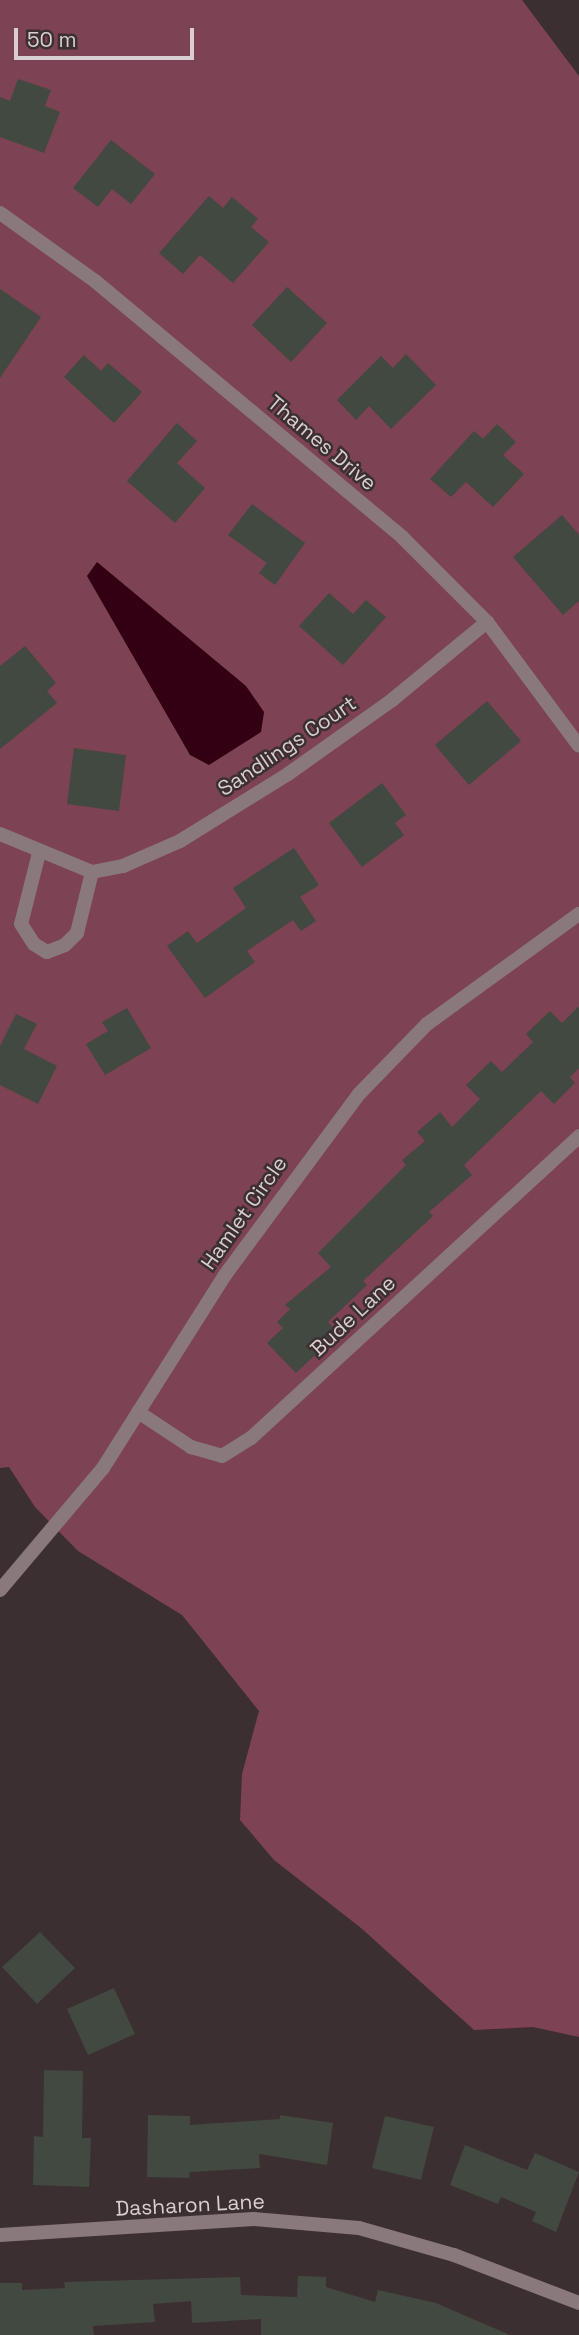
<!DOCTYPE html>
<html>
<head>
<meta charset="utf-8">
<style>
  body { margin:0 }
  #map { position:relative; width:579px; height:2335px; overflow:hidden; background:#3c2f32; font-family:"Space Grotesk",sans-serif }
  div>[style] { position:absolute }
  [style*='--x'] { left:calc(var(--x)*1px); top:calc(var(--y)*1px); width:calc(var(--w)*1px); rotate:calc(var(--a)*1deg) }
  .green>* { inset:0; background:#7d4253 }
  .water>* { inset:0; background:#330013 }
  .building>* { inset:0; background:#414940 }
  .street>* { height:14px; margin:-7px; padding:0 7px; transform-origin:7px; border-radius:7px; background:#89797d }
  span { translate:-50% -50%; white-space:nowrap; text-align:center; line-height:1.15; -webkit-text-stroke:5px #3c2f32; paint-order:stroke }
  .street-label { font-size:21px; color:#d7cfd1 }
  .scale { position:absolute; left:14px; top:28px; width:180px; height:32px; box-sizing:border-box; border:4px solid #d7cfd1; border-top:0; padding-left:9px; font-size:21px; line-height:24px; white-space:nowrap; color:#d7cfd1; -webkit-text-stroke:5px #3c2f32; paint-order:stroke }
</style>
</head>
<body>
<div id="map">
  <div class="green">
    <div style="clip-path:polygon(0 0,522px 0,579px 76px,579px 2037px,533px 2027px,474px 2030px,361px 1928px,274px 1860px,240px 1820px,242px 1774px,259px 1711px,182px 1615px,78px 1551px,35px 1507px,9px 1467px,0 1468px)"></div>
  </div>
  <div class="water">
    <div style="clip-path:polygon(97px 562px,246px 686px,264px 712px,261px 732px,209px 765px,190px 755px,87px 576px)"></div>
  </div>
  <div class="building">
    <div style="clip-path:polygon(18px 79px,51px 90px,45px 106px,60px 112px,44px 153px,0 137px,0 97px,10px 101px)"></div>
    <div style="clip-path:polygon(111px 140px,155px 174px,131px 204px,112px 189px,98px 207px,73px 188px)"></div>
    <div style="clip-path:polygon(209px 196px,223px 208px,232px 197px,258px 219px,251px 227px,269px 242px,233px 283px,200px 255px,183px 274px,159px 253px)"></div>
    <div style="clip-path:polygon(287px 287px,327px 323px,291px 362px,252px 325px)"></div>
    <div style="clip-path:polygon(0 289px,41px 317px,0 378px)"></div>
    <div style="clip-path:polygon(406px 354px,436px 385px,391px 429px,369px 406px,356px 420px,337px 400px,381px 356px,393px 368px)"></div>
    <div style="clip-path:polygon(84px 355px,101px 371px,108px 363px,142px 392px,114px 423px,64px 377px)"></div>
    <div style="clip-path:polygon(177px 423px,197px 441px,177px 463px,205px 488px,175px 523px,127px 481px)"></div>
    <div style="clip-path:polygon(497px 424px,516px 442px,503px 455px,524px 474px,493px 507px,466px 482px,451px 497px,430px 479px,474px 431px,483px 439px)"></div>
    <div style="clip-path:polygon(252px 504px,305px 543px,275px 585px,259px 573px,267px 563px,228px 535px)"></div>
    <div style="clip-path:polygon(562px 515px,579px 535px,579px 601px,563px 615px,513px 557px)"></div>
    <div style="clip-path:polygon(329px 593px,353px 614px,366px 600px,386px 617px,343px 665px,299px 626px)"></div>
    <div style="clip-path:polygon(25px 646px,56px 683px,47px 691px,57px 703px,0 749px,0 666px)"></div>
    <div style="clip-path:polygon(487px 701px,521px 741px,469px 785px,435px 745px)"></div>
    <div style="clip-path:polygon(74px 748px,126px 755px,119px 811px,67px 804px)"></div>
    <div style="clip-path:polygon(382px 783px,406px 815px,395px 823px,404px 835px,362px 867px,329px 823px)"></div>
    <div style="clip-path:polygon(294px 848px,319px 885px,300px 897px,316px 921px,301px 931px,293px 920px,247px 951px,255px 962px,205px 998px,167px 946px,188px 931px,197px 943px,246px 908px,233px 888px)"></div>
    <div style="clip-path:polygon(579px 1006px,579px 1068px,570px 1077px,575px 1083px,554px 1104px,541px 1091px,464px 1165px,472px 1175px,429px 1212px,433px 1216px,363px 1281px,367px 1285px,328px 1322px,338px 1333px,296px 1373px,267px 1343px,283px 1328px,277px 1322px,290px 1309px,285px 1305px,331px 1267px,318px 1253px,406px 1165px,402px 1160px,425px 1141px,417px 1132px,440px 1112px,452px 1127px,480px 1099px,466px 1085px,491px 1061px,502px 1072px,533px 1042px,526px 1034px,550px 1011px,562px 1023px)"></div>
    <div style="clip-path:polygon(127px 1008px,151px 1048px,105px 1075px,86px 1044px,108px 1031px,102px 1022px)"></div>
    <div style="clip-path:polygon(16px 1014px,37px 1024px,24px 1049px,57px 1066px,38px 1104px,0 1085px,0 1046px)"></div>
    <div style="clip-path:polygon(40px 1932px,75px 1968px,37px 2004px,2px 1967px)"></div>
    <div style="clip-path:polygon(114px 1988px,135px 2034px,88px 2055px,67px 2009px)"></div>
    <div style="clip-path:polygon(44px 2070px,83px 2071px,82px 2138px,91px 2138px,89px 2187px,33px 2185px,34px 2136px,43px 2137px)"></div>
    <div style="clip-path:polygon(148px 2115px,190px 2116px,190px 2125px,280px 2119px,280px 2115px,333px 2123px,327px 2165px,259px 2154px,260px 2168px,190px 2172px,189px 2178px,147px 2177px)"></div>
    <div style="clip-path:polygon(385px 2116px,434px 2127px,421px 2180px,372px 2168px)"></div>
    <div style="clip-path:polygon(465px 2145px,527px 2170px,535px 2153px,579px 2172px,556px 2232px,532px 2221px,536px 2212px,501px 2197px,498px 2204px,450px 2185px)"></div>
    <div style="clip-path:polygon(298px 2276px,326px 2277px,326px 2287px,375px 2302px,378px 2290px,436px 2303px,510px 2335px,261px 2335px,261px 2319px,192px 2323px,191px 2301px,153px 2304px,155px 2322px,93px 2326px,94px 2335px,0 2335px,0 2283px,22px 2283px,22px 2290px,65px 2288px,64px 2282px,240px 2277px,241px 2295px,297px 2297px)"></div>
  </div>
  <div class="street">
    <div style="--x:0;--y:213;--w:117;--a:35.6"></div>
    <div style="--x:95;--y:281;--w:401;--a:39.8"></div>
    <div style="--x:403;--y:538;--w:119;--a:45"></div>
    <div style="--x:487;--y:622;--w:154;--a:53.4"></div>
    <div style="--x:0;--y:834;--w:100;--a:22.4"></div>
    <div style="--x:92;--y:872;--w:32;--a:-11"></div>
    <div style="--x:123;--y:866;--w:62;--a:-23.7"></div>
    <div style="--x:180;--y:841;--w:127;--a:-31.8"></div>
    <div style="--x:288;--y:774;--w:128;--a:-35.4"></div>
    <div style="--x:392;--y:700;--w:123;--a:-39.4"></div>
    <div style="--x:39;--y:853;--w:73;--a:104.2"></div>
    <div style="--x:21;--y:924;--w:24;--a:57"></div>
    <div style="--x:34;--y:944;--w:15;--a:32"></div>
    <div style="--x:47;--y:952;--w:19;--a:-21"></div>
    <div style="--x:65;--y:945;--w:17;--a:-45"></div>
    <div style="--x:77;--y:933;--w:63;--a:-76.2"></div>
    <div style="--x:138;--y:1412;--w:64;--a:33.4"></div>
    <div style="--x:191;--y:1447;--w:32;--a:16"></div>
    <div style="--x:222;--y:1456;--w:34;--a:-32"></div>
    <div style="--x:251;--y:1438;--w:446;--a:-42.6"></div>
    <div style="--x:0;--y:1590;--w:160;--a:-49.8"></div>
    <div style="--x:103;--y:1468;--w:228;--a:-57.7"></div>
    <div style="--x:225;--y:1275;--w:225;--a:-53.5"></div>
    <div style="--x:359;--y:1094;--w:98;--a:-45.8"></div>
    <div style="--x:427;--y:1024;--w:188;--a:-35.9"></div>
    <div style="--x:0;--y:2235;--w:254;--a:-3.6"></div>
    <div style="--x:253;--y:2219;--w:106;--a:4.9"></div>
    <div style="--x:359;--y:2228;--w:99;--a:15.9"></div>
    <div style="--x:454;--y:2255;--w:134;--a:21"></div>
  </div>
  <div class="street-label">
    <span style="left:322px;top:443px;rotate:40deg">Thames Drive</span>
    <span style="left:287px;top:746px;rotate:-34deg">Sandlings Court</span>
    <span style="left:244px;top:1213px;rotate:-55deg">Hamlet Circle</span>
    <span style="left:353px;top:1316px;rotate:-43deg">Bude Lane</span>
    <span style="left:190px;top:2205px;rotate:-3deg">Dasharon Lane</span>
  </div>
  <div class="scale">50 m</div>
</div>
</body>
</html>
